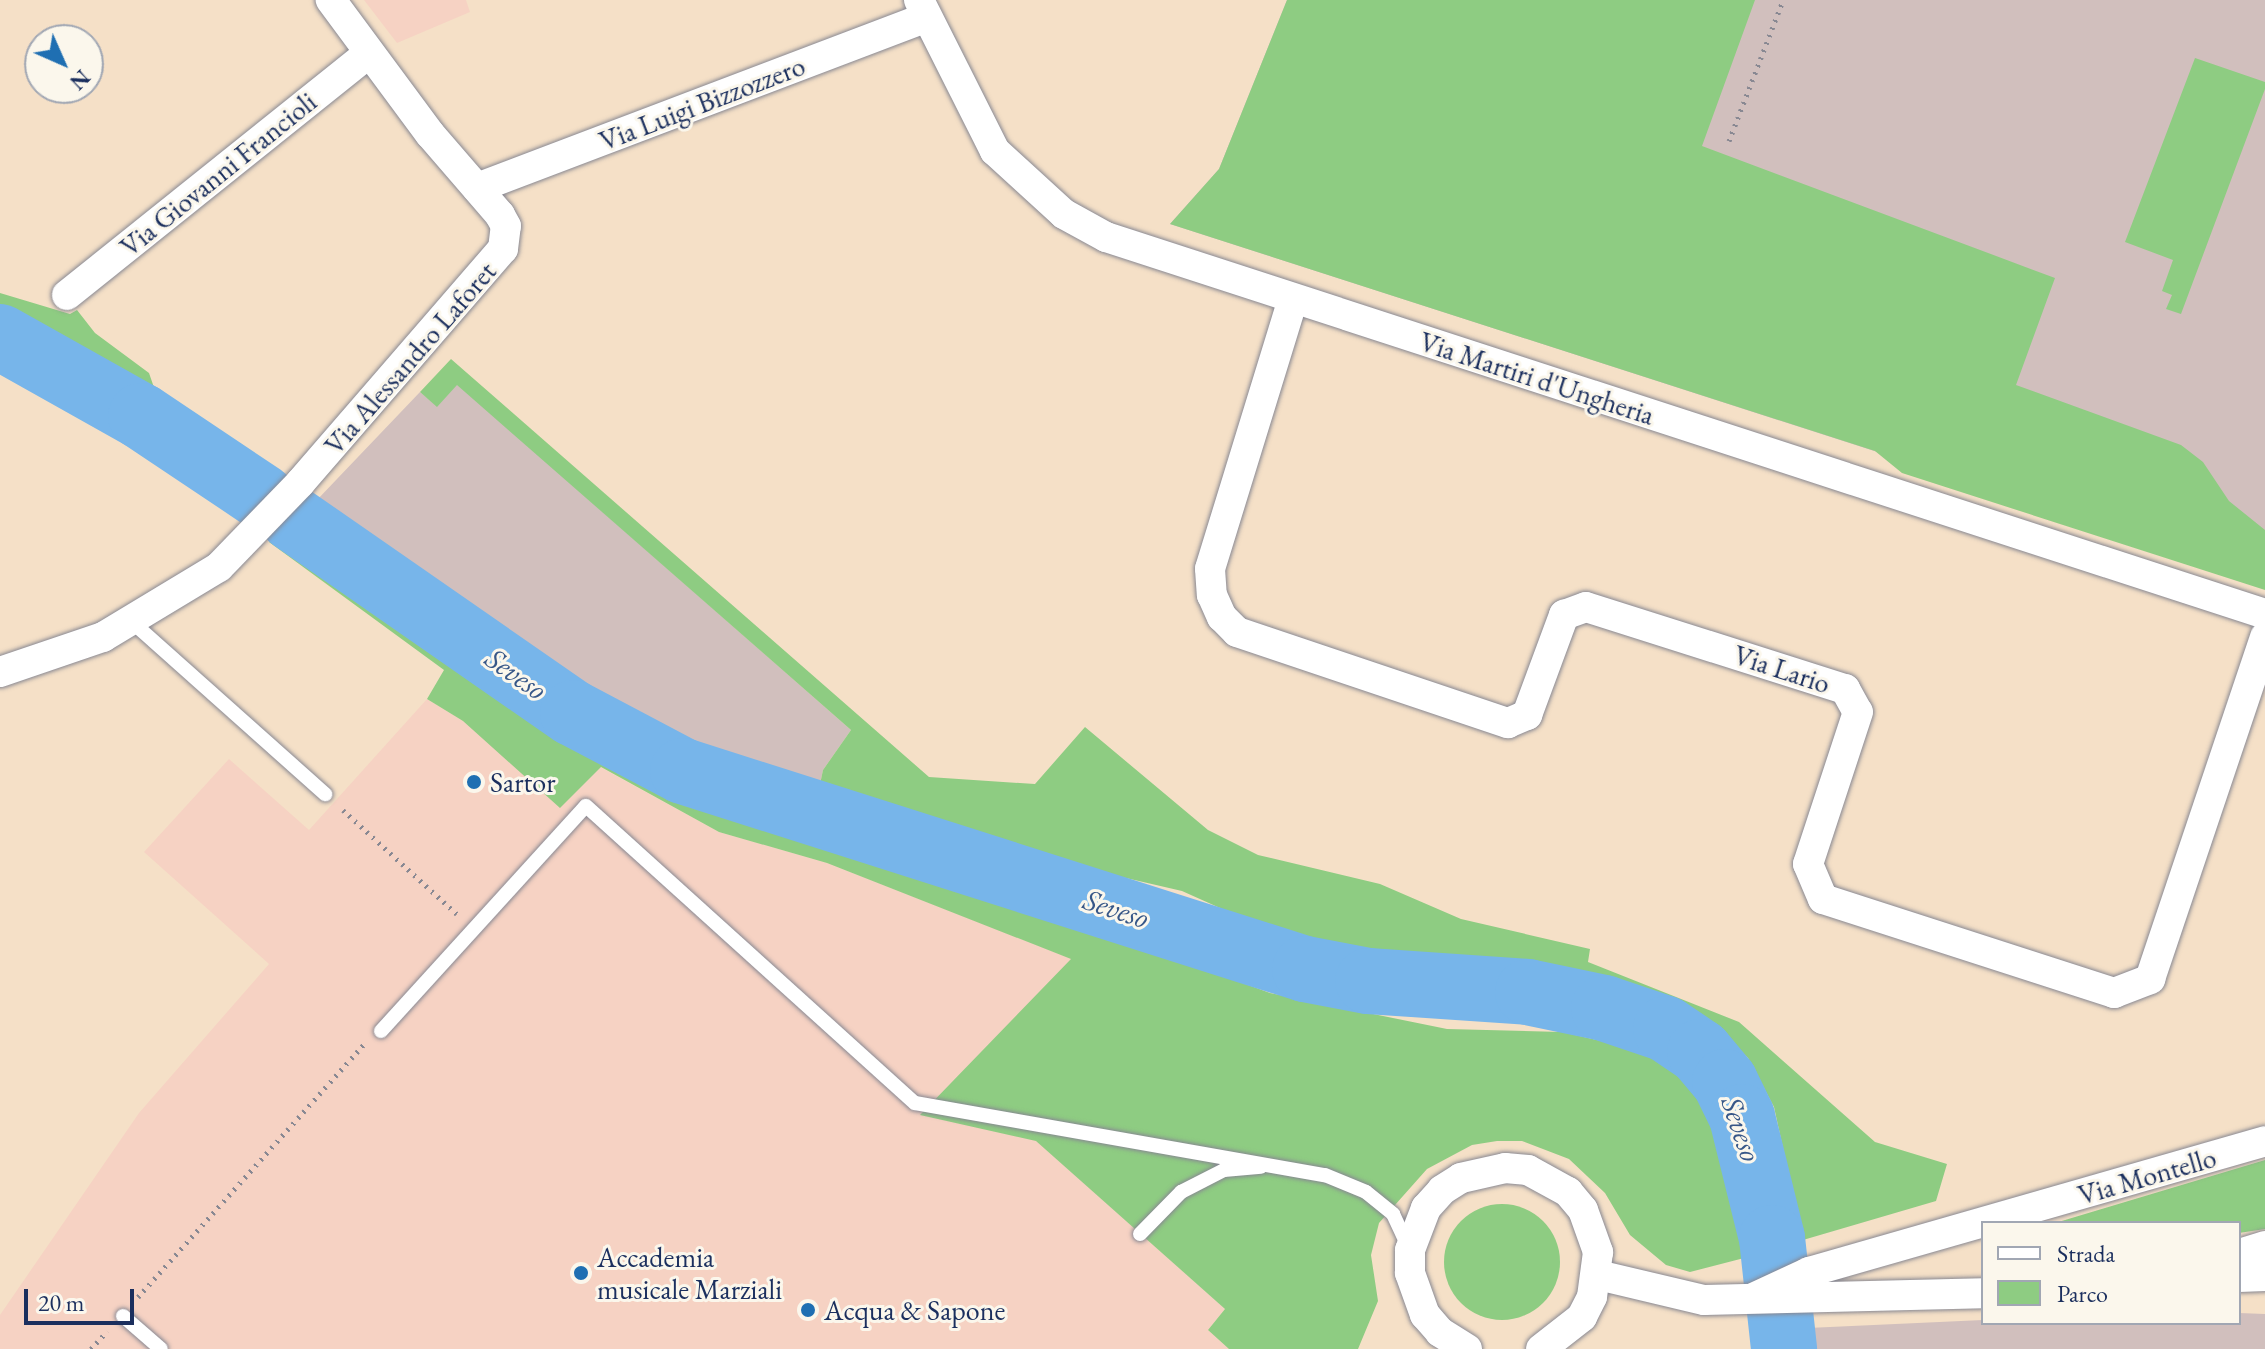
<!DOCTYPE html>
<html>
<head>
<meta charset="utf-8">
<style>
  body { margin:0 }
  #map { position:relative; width:2265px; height:1349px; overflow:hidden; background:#f5e0c7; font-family:"EB Garamond",serif }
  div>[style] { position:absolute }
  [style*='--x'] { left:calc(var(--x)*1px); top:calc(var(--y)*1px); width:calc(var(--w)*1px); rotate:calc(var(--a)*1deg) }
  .built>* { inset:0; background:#f6d2c3 }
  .industrial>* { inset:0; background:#d1bfbd }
  .green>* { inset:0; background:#8ecc82 }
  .round { border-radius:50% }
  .river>* { height:66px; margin:-33px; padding:0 33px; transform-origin:33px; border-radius:33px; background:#77b5ea }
  .path>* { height:5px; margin-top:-2.5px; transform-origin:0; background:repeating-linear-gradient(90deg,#888892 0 2px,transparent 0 8px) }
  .roads { filter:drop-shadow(0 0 2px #888892) drop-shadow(0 0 2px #888892) }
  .lane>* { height:14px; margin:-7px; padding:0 7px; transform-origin:7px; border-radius:7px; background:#fff }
  .street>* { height:30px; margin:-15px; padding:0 15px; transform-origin:15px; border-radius:15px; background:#fff }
  .dots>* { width:22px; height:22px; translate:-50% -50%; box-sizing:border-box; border:4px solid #fbf7ec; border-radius:50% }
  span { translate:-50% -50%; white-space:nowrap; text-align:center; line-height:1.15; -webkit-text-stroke:6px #fbf7ec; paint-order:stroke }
  .street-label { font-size:28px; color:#1b2f5e }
  .poi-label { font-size:28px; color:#1b2f5e }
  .left { translate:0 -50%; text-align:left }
  .water-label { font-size:30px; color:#375788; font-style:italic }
  .legend { position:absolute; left:1981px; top:1221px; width:260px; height:104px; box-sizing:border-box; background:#fbf7ec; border:2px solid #a1a7b3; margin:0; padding:10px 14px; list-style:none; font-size:24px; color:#1b2f5e }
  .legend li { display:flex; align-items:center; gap:16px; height:40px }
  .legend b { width:40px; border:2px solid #a1a7b3 }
  .north { position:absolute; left:24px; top:24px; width:80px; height:80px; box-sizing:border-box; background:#fbf7ec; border:2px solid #a1a7b3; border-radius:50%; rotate:135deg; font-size:22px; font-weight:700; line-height:32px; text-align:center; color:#1b2f5e }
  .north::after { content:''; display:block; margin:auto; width:28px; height:36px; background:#1f6fb2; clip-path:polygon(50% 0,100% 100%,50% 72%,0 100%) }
  .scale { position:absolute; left:24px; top:1289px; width:110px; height:36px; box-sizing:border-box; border:4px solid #1b2f5e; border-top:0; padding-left:10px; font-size:24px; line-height:28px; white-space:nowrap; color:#1b2f5e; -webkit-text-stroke:6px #fbf7ec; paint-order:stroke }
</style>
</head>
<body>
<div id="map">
  <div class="built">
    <div style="clip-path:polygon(364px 0,466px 0,470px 12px,397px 43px)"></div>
    <div style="clip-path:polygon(427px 699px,463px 721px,600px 767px,719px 832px,827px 863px,1072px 959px,921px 1115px,1036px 1140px,1225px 1309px,1208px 1330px,1229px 1349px,0 1349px,0 1315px,139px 1113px,269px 964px,144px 852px,229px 759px,309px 830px)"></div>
  </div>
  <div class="industrial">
    <div style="clip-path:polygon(1287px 0,2265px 0,2265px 577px,1170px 224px,1219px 169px)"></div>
    <div style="clip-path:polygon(457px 384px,851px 730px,823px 770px,819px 789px,664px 739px,629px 721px,316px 501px,420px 392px,437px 406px)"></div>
    <div style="clip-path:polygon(2239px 1313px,2265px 1314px,2265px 1349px,1804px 1349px,1808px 1328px,1983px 1320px,2239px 1323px)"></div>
  </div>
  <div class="green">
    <div style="clip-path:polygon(1287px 0,1755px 0,1702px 146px,2055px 278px,2016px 385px,2181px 445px,2203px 462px,2229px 501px,2265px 530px,2265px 590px,1902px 473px,1875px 451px,1170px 224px,1219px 169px)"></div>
    <div style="clip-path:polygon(2195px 58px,2265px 82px,2265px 89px,2181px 314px,2166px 309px,2172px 295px,2162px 291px,2173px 260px,2125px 242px)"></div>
    <div style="clip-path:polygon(0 293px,70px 314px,77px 310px,95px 333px,149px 373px,159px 402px,0 304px)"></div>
    <div style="clip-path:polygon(451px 359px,929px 777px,1035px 784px,1085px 727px,1208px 830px,1258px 855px,1380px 884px,1461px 919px,1590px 949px,1588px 962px,1739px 1022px,1875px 1142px,1947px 1164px,1936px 1201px,1803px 1240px,1774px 1107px,1748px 1058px,1712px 1022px,1663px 1000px,1562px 967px,1370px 955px,1298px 943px,1182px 891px,1018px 853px,819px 789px,823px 770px,851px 730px,457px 385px,437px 407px,420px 392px)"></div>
    <div style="clip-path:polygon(274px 537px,552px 727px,648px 783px,691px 800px,819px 836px,1091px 927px,1270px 993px,1447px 1029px,1562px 1032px,1658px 1054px,1682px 1068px,1704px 1094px,1748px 1257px,1690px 1272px,1666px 1265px,1630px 1235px,1605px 1193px,1569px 1159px,1522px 1141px,1497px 1141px,1472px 1145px,1427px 1169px,1379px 1223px,1371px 1255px,1378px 1301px,1358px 1349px,1229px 1349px,1208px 1330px,1225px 1309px,1036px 1141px,920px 1115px,1071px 959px,827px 863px,719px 832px,601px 767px,560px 808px,463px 721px,427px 699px,444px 670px,269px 542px)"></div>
    <div style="clip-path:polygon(2265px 1160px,2265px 1229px,2239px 1233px,2239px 1223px,2055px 1223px)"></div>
    <div class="round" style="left:1444px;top:1204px;width:116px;height:116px"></div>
  </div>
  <div class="river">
    <div style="--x:0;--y:337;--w:162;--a:29.3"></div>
    <div style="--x:141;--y:416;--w:146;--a:33.8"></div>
    <div style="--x:292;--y:518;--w:342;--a:34.8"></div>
    <div style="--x:573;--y:713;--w:124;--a:27.8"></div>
    <div style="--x:683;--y:771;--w:653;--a:17.66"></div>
    <div style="--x:1305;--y:969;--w:64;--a:10.8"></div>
    <div style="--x:1368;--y:981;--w:160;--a:3.9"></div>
    <div style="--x:1528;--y:992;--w:78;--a:11.9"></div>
    <div style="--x:1604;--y:1008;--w:65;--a:18.7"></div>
    <div style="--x:1666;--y:1029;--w:41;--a:34.1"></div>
    <div style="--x:1700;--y:1052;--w:39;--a:50"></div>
    <div style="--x:1725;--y:1082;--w:39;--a:64"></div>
    <div style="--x:1742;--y:1117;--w:125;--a:76.1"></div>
    <div style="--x:1772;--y:1238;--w:112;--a:83.8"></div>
  </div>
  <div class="path">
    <div style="--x:1729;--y:141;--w:151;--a:-69"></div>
    <div style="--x:343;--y:810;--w:154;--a:42.4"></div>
    <div style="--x:138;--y:1297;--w:338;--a:-48.2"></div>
    <div style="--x:91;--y:1349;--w:24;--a:-48"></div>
  </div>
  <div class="roads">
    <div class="lane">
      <div style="--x:132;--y:622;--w:259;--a:41.7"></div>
      <div style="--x:381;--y:1031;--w:304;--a:-47.7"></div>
      <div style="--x:586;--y:806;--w:443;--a:42.1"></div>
      <div style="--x:915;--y:1103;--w:416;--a:10"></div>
      <div style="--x:1325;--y:1175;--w:44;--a:22.5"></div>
      <div style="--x:1366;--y:1192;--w:35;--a:39"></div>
      <div style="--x:1393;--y:1214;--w:35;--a:65"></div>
      <div style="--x:1140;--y:1234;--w:59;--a:-45.7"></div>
      <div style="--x:1181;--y:1192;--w:48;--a:-27.1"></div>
      <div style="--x:1224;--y:1170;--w:37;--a:-5"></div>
      <div style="--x:123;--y:1316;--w:50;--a:41"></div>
    </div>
    <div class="street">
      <div style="--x:919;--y:0;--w:169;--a:63.3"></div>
      <div style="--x:995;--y:151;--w:93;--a:42.4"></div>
      <div style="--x:1064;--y:214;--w:48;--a:28.7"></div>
      <div style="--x:1106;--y:237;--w:1219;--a:18.02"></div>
      <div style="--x:477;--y:188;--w:481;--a:-20.8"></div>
      <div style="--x:67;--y:295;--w:387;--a:-38.7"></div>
      <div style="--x:1293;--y:299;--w:282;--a:107.1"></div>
      <div style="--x:1210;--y:569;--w:26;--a:86"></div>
      <div style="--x:1212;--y:595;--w:24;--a:66"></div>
      <div style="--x:1222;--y:617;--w:21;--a:45"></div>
      <div style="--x:1237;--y:632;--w:286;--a:18.6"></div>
      <div style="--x:1508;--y:723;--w:21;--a:-23"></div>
      <div style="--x:1527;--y:715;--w:107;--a:-69.7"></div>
      <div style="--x:1564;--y:615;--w:23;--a:-20"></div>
      <div style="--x:1586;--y:607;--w:272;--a:17.6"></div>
      <div style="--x:1845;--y:689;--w:26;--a:61"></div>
      <div style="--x:1858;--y:712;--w:160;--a:108.2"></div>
      <div style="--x:1808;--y:864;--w:38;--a:67"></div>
      <div style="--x:1823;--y:899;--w:306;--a:17.9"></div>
      <div style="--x:2114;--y:993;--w:39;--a:-21"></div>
      <div style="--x:2150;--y:979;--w:361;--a:-71.4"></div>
      <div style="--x:0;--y:672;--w:109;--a:-18.8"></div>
      <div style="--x:103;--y:637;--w:135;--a:-31.1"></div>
      <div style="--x:219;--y:567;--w:117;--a:-46"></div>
      <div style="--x:300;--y:483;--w:310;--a:-49.1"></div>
      <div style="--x:503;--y:249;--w:23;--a:-83"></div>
      <div style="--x:506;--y:226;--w:13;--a:-119"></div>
      <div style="--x:500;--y:215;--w:107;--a:-130.8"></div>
      <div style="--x:430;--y:134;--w:167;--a:-126.5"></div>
      <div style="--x:2239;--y:1254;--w:27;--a:-17"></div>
      <div style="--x:1598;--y:1275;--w:109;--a:13.3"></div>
      <div style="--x:1704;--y:1300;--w:279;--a:-1.4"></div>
      <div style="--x:2239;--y:1277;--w:26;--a:-2"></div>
      <div style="--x:1755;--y:1297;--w:60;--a:-24.8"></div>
      <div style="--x:1809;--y:1272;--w:474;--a:-16"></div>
      <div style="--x:1467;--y:1349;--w:32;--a:-148"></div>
      <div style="--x:1440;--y:1332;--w:23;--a:-131"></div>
      <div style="--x:1425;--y:1315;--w:45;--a:-109.7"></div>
      <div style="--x:1410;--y:1273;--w:23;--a:-90"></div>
      <div style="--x:1410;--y:1250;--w:45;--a:-69.1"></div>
      <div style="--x:1426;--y:1208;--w:24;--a:-48"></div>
      <div style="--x:1442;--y:1190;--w:22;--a:-32"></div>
      <div style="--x:1461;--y:1178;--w:45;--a:-12.8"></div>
      <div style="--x:1505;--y:1168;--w:23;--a:5"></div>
      <div style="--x:1528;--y:1170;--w:46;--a:28.8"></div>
      <div style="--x:1568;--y:1192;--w:23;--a:50"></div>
      <div style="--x:1583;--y:1210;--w:45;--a:70.3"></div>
      <div style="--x:1598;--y:1252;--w:45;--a:97.6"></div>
      <div style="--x:1592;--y:1297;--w:22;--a:117"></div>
      <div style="--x:1582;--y:1317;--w:52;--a:142"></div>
    </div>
  </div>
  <div class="dots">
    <div style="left:474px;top:782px;background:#1f6fb2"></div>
    <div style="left:581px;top:1273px;background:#1f6fb2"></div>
    <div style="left:808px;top:1310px;background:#1f6fb2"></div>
  </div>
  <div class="street-label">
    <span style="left:702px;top:103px;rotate:-21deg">Via Luigi Bizzozzero</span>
    <span style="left:218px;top:174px;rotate:-39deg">Via Giovanni Francioli</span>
    <span style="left:410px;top:358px;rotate:-49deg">Via Alessandro Laforet</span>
    <span style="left:1537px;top:378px;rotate:18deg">Via Martiri d'Ungheria</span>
    <span style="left:1782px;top:669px;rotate:18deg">Via Lario</span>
    <span style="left:2147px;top:1176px;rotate:-16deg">Via Montello</span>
  </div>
  <div class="poi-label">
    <span class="left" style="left:490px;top:782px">Sartor</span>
    <span class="left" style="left:597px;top:1273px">Accademia<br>musicale Marziali</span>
    <span class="left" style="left:824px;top:1310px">Acqua &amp; Sapone</span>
  </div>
  <div class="water-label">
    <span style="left:516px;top:674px;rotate:35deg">Seveso</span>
    <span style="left:1116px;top:909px;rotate:18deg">Seveso</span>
    <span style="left:1741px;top:1129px;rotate:71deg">Seveso</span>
  </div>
  <ul class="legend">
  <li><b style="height:10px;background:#fff"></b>Strada</li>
  <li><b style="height:22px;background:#8ecc82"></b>Parco</li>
  </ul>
  <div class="north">N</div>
  <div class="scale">20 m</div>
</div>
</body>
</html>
